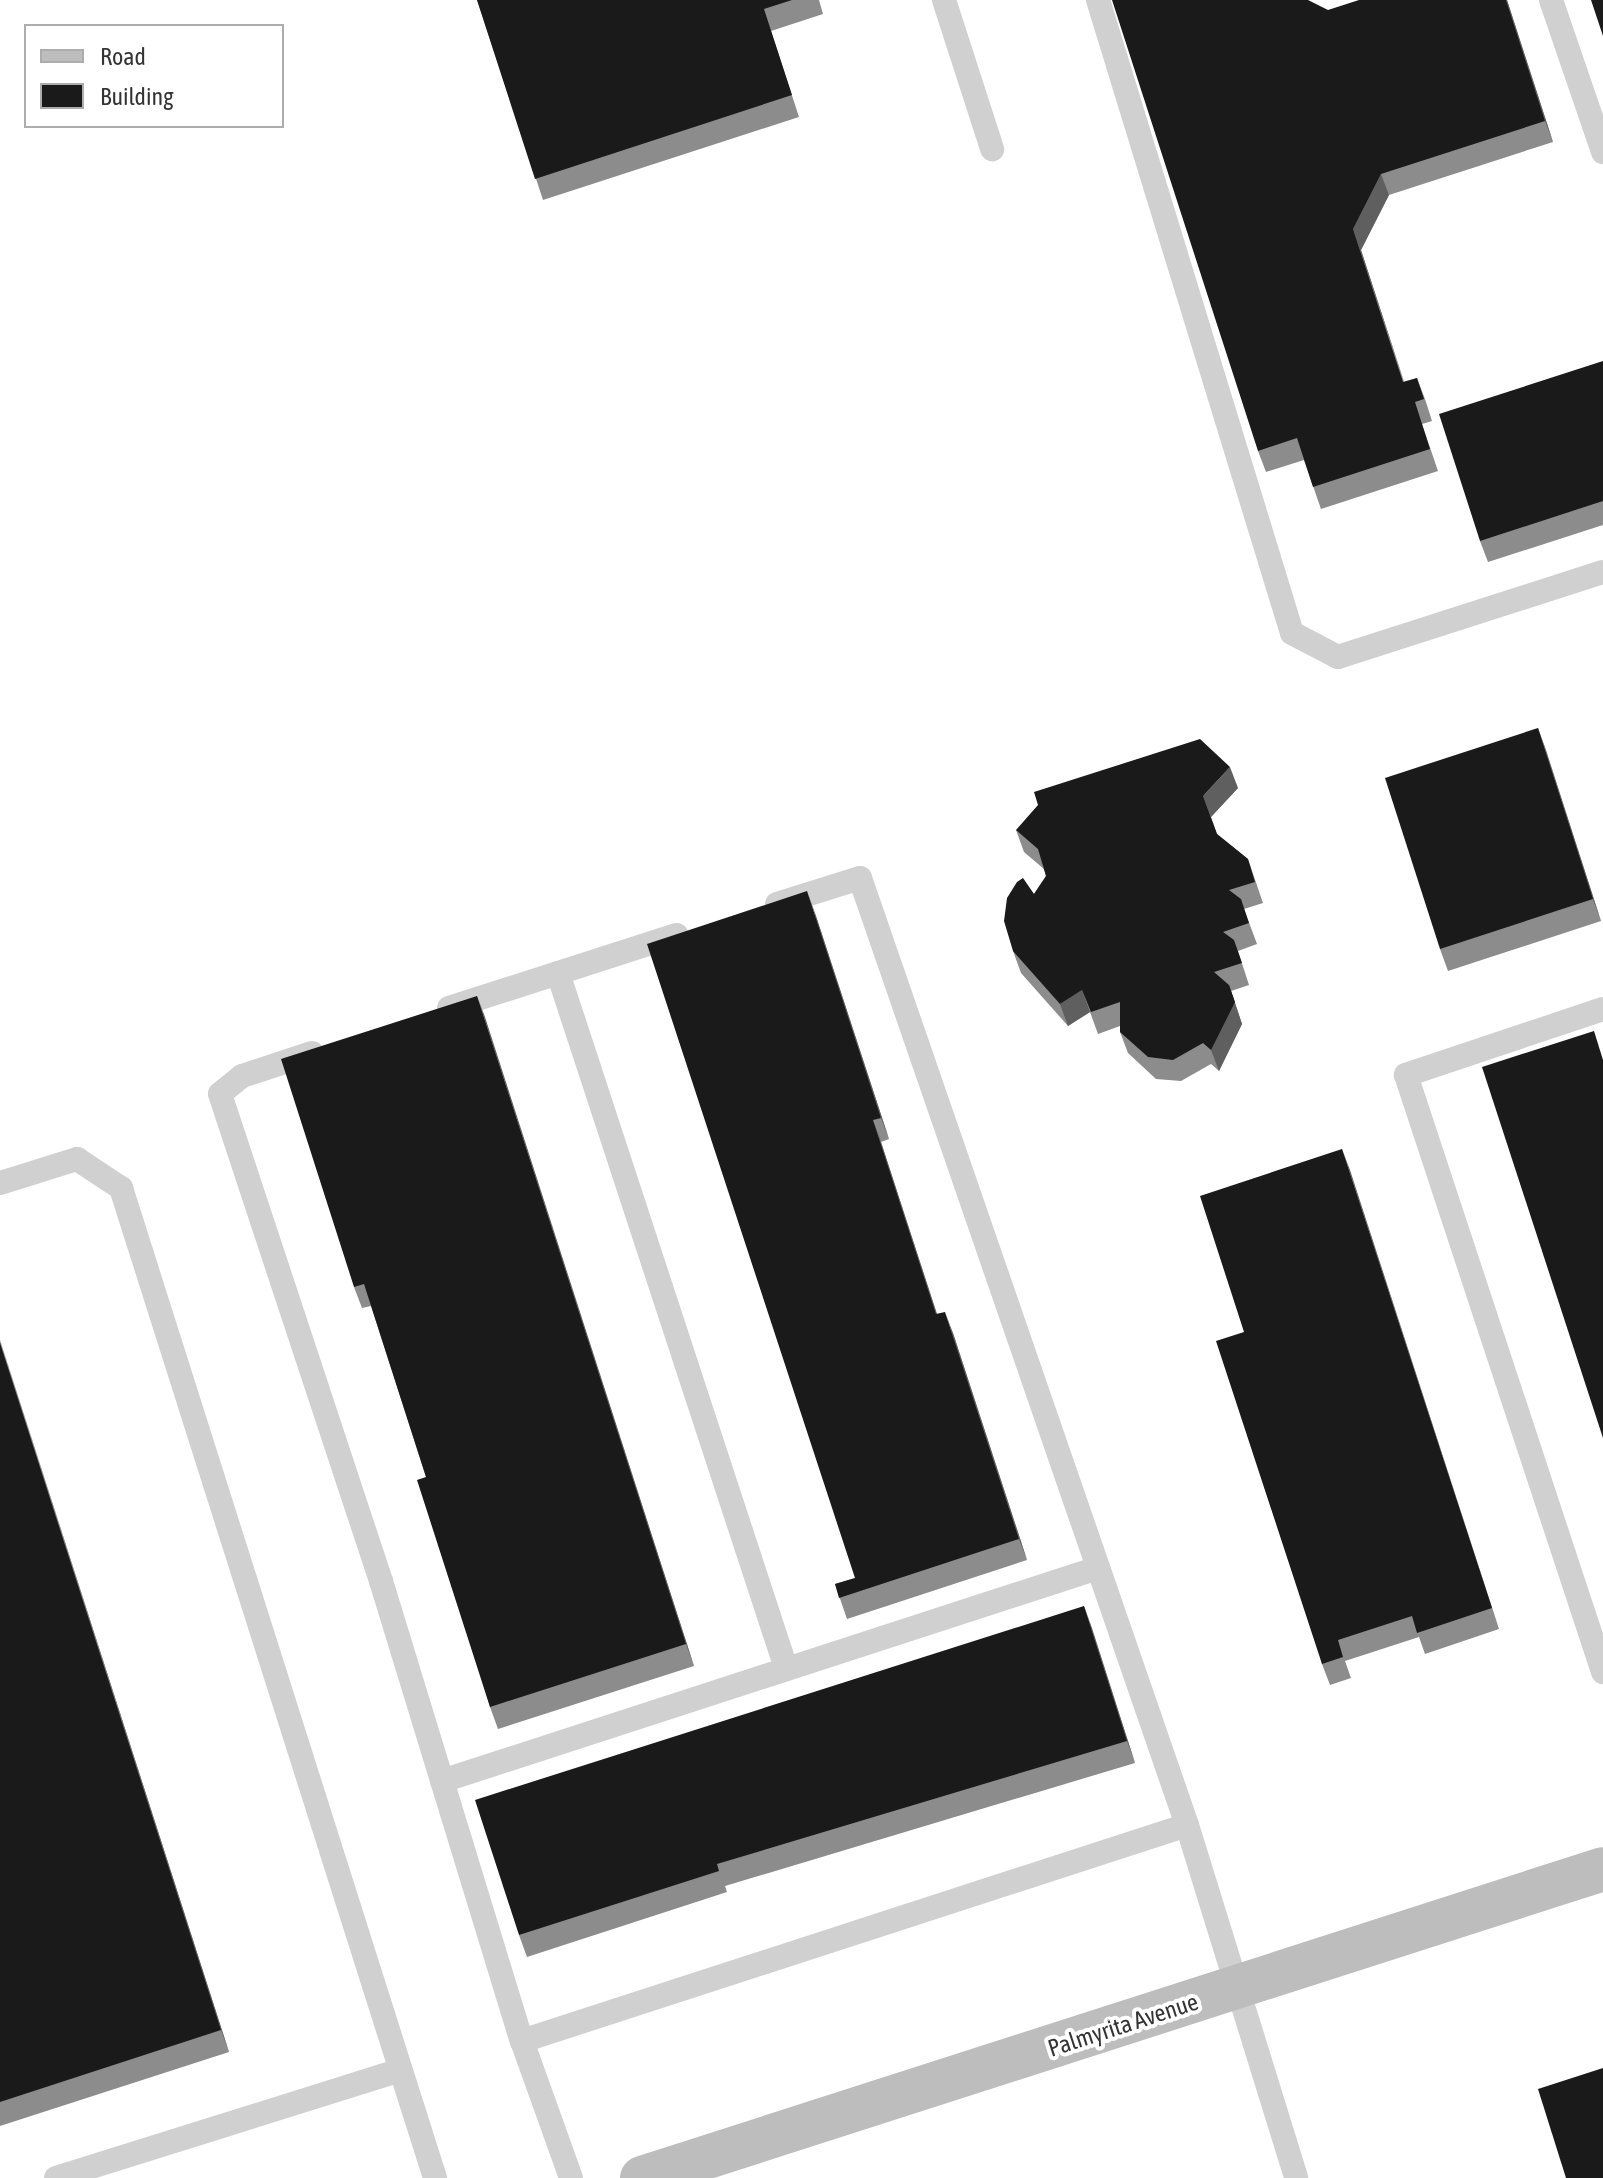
<!DOCTYPE html>
<html>
<head>
<meta charset="utf-8">
<style>
  body { margin:0 }
  #map { position:relative; width:1603px; height:2178px; overflow:hidden; background:#fff; font-family:"Asap Condensed",sans-serif }
  div>[style] { position:absolute }
  [style*='--x'] { left:calc(var(--x)*1px); top:calc(var(--y)*1px); width:calc(var(--w)*1px); rotate:calc(var(--a)*1deg) }
  .lane>* { height:24px; margin:-12px; padding:0 12px; transform-origin:12px; border-radius:12px; background:#d0d0d0 }
  .secondary>* { height:44px; margin:-22px; padding:0 22px; transform-origin:22px; border-radius:22px; background:#bdbdbd }
  .wall>* { inset:0; background:#8c8c8c }
  .shaded-wall>* { inset:0; background:#5f5f5f }
  .building>* { inset:0; background:#1a1a1a }
  span { translate:-50% -50%; white-space:nowrap; text-align:center; line-height:1.15; -webkit-text-stroke:8px #fff; paint-order:stroke }
  .street-label { font-size:24px; color:#333 }
  .legend { position:absolute; left:24px; top:24px; width:260px; height:104px; box-sizing:border-box; background:#fff; border:2px solid #adadad; margin:0; padding:10px 14px; list-style:none; font-size:24px; color:#333 }
  .legend li { display:flex; align-items:center; gap:16px; height:40px }
  .legend b { width:40px; border:2px solid #adadad }
</style>
</head>
<body>
<div id="map">
  <div class="lane">
    <div style="--x:944;--y:0;--w:157;--a:72.1"></div>
    <div style="--x:1098;--y:0;--w:662;--a:72.96"></div>
    <div style="--x:1292;--y:633;--w:52;--a:27.6"></div>
    <div style="--x:1338;--y:657;--w:278;--a:-17.8"></div>
    <div style="--x:1551;--y:0;--w:161;--a:71.1"></div>
    <div style="--x:777;--y:904;--w:87;--a:-17.4"></div>
    <div style="--x:860;--y:878;--w:1002;--a:70.95"></div>
    <div style="--x:1187;--y:1825;--w:369;--a:72.8"></div>
    <div style="--x:558;--y:973;--w:731;--a:71.84"></div>
    <div style="--x:449;--y:1008;--w:239;--a:-17.8"></div>
    <div style="--x:1603;--y:1009;--w:208;--a:161.5"></div>
    <div style="--x:1406;--y:1075;--w:629;--a:71.74"></div>
    <div style="--x:312;--y:1053;--w:74;--a:161.8"></div>
    <div style="--x:242;--y:1076;--w:28;--a:141"></div>
    <div style="--x:220;--y:1094;--w:513;--a:71.71"></div>
    <div style="--x:381;--y:1581;--w:481;--a:73"></div>
    <div style="--x:522;--y:2041;--w:145;--a:70.3"></div>
    <div style="--x:0;--y:1183;--w:81;--a:-17.3"></div>
    <div style="--x:77;--y:1159;--w:53;--a:33.4"></div>
    <div style="--x:121;--y:1188;--w:1039;--a:72.4"></div>
    <div style="--x:442;--y:1781;--w:690;--a:-17.99"></div>
    <div style="--x:522;--y:2041;--w:699;--a:-17.99"></div>
    <div style="--x:56;--y:2178;--w:361;--a:-17.4"></div>
  </div>
  <div class="secondary">
    <div style="--x:642;--y:2178;--w:1009;--a:-17.82"></div>
  </div>
  <div class="wall">
    <div style="clip-path:polygon(477px 0,819px 0,823px 14px,771px 31px,799px 117px,543px 200px)"></div>
    <div style="clip-path:polygon(1507px 0,1553px 142px,1389px 195px,1361px 250px,1404px 382px,1417px 378px,1425px 399px,1432px 421px,1422px 424px,1438px 471px,1321px 509px,1304px 460px,1266px 472px,1258px 451px,1328px 10px)"></div>
    <div style="clip-path:polygon(1603px 361px,1603px 525px,1488px 562px,1480px 541px)"></div>
    <div style="clip-path:polygon(1538px 728px,1601px 921px,1448px 971px,1440px 949px)"></div>
    <div style="clip-path:polygon(1238px 788px,1211px 817px,1217px 834px,1248px 859px,1263px 903px,1244px 909px,1257px 944px,1238px 951px,1249px 985px,1231px 991px,1242px 1024px,1219px 1071px,1211px 1064px,1181px 1081px,1156px 1079px,1128px 1053px,1120px 1032px,1120px 1026px,1098px 1034px,1090px 1012px,1068px 1026px,1021px 973px,1013px 951px,1034px 894px,1046px 876px,1044px 869px,1024px 852px,1016px 830px)"></div>
    <div style="clip-path:polygon(815px 913px,889px 1139px,881px 1142px,937px 1314px,953px 1333px,1027px 1560px,847px 1619px,835px 1584px,855px 1578px)"></div>
    <div style="clip-path:polygon(477px 996px,694px 1666px,498px 1729px,490px 1707px,426px 1477px,371px 1306px,362px 1308px,354px 1287px)"></div>
    <div style="clip-path:polygon(1342px 1149px,1499px 1629px,1425px 1654px,1419px 1637px,1345px 1661px,1351px 1678px,1330px 1685px,1322px 1664px,1244px 1332px)"></div>
    <div style="clip-path:polygon(0 1340px,229px 2052px,0 2126px)"></div>
    <div style="clip-path:polygon(1084px 1606px,1135px 1763px,725px 1886px,727px 1892px,527px 1957px,519px 1935px)"></div>
  </div>
  <div class="shaded-wall">
    <div style="clip-path:polygon(1506px 0,1507px 0,1553px 142px,1545px 121px)"></div>
    <div style="clip-path:polygon(1381px 174px,1389px 195px,1361px 250px,1411px 403px,1353px 229px)"></div>
    <div style="clip-path:polygon(1538px 728px,1546px 750px,1601px 921px,1593px 899px)"></div>
    <div style="clip-path:polygon(1230px 767px,1238px 788px,1211px 817px,1203px 796px)"></div>
    <div style="clip-path:polygon(807px 891px,815px 913px,889px 1139px,881px 1118px)"></div>
    <div style="clip-path:polygon(1229px 985px,1242px 1024px,1219px 1071px,1211px 1050px)"></div>
    <div style="clip-path:polygon(1082px 990px,1090px 1012px,1068px 1026px,1060px 1004px)"></div>
    <div style="clip-path:polygon(477px 996px,485px 1017px,694px 1666px,686px 1644px)"></div>
    <div style="clip-path:polygon(873px 1120px,881px 1142px,944px 1336px,936px 1314px)"></div>
    <div style="clip-path:polygon(1342px 1149px,1350px 1170px,1499px 1629px,1492px 1608px)"></div>
    <div style="clip-path:polygon(945px 1312px,953px 1333px,1027px 1560px,1019px 1539px)"></div>
    <div style="clip-path:polygon(0 1340px,229px 2052px,221px 2030px)"></div>
    <div style="clip-path:polygon(1084px 1606px,1092px 1628px,1135px 1763px,1127px 1741px)"></div>
  </div>
  <div class="building">
    <div style="clip-path:polygon(477px 0,792px 0,764px 9px,792px 95px,535px 179px)"></div>
    <div style="clip-path:polygon(1112px 0,1308px 0,1328px 10px,1359px 0,1506px 0,1545px 121px,1381px 174px,1353px 229px,1403px 382px,1417px 378px,1424px 399px,1415px 402px,1430px 449px,1313px 487px,1297px 438px,1258px 451px)"></div>
    <div style="clip-path:polygon(1591px 0,1603px 0,1603px 36px)"></div>
    <div style="clip-path:polygon(1603px 361px,1603px 501px,1480px 541px,1439px 414px)"></div>
    <div style="clip-path:polygon(1538px 728px,1593px 899px,1440px 949px,1385px 778px)"></div>
    <div style="clip-path:polygon(1200px 739px,1230px 767px,1203px 796px,1217px 834px,1248px 859px,1255px 882px,1229px 890px,1241px 899px,1249px 923px,1223px 932px,1234px 940px,1242px 963px,1214px 972px,1229px 985px,1235px 1002px,1211px 1050px,1203px 1043px,1173px 1060px,1148px 1057px,1120px 1032px,1120px 1002px,1091px 1012px,1082px 990px,1060px 1004px,1013px 951px,1004px 921px,1007px 898px,1017px 882px,1023px 878px,1034px 894px,1046px 876px,1038px 849px,1016px 830px,1038px 805px,1034px 792px)"></div>
    <div style="clip-path:polygon(807px 891px,881px 1118px,873px 1120px,936px 1314px,945px 1312px,1019px 1539px,839px 1598px,835px 1584px,855px 1578px,647px 944px)"></div>
    <div style="clip-path:polygon(477px 996px,686px 1644px,490px 1707px,417px 1480px,426px 1477px,364px 1284px,354px 1287px,281px 1059px)"></div>
    <div style="clip-path:polygon(1594px 1031px,1603px 1060px,1603px 1438px,1482px 1067px)"></div>
    <div style="clip-path:polygon(1342px 1149px,1492px 1608px,1417px 1633px,1412px 1616px,1338px 1640px,1343px 1657px,1322px 1664px,1216px 1341px,1244px 1332px,1200px 1196px)"></div>
    <div style="clip-path:polygon(0 1343px,221px 2030px,0 2102px)"></div>
    <div style="clip-path:polygon(1084px 1606px,1127px 1741px,717px 1864px,719px 1871px,519px 1935px,475px 1800px)"></div>
    <div style="clip-path:polygon(1603px 2068px,1603px 2178px,1566px 2178px,1538px 2089px)"></div>
  </div>
  <div class="street-label">
    <span style="left:1123px;top:2025px;rotate:-18deg">Palmyrita Avenue</span>
  </div>
  <ul class="legend">
  <li><b style="height:10px;background:#bdbdbd"></b>Road</li>
  <li><b style="height:22px;background:#1a1a1a"></b>Building</li>
  </ul>
</div>
</body>
</html>
